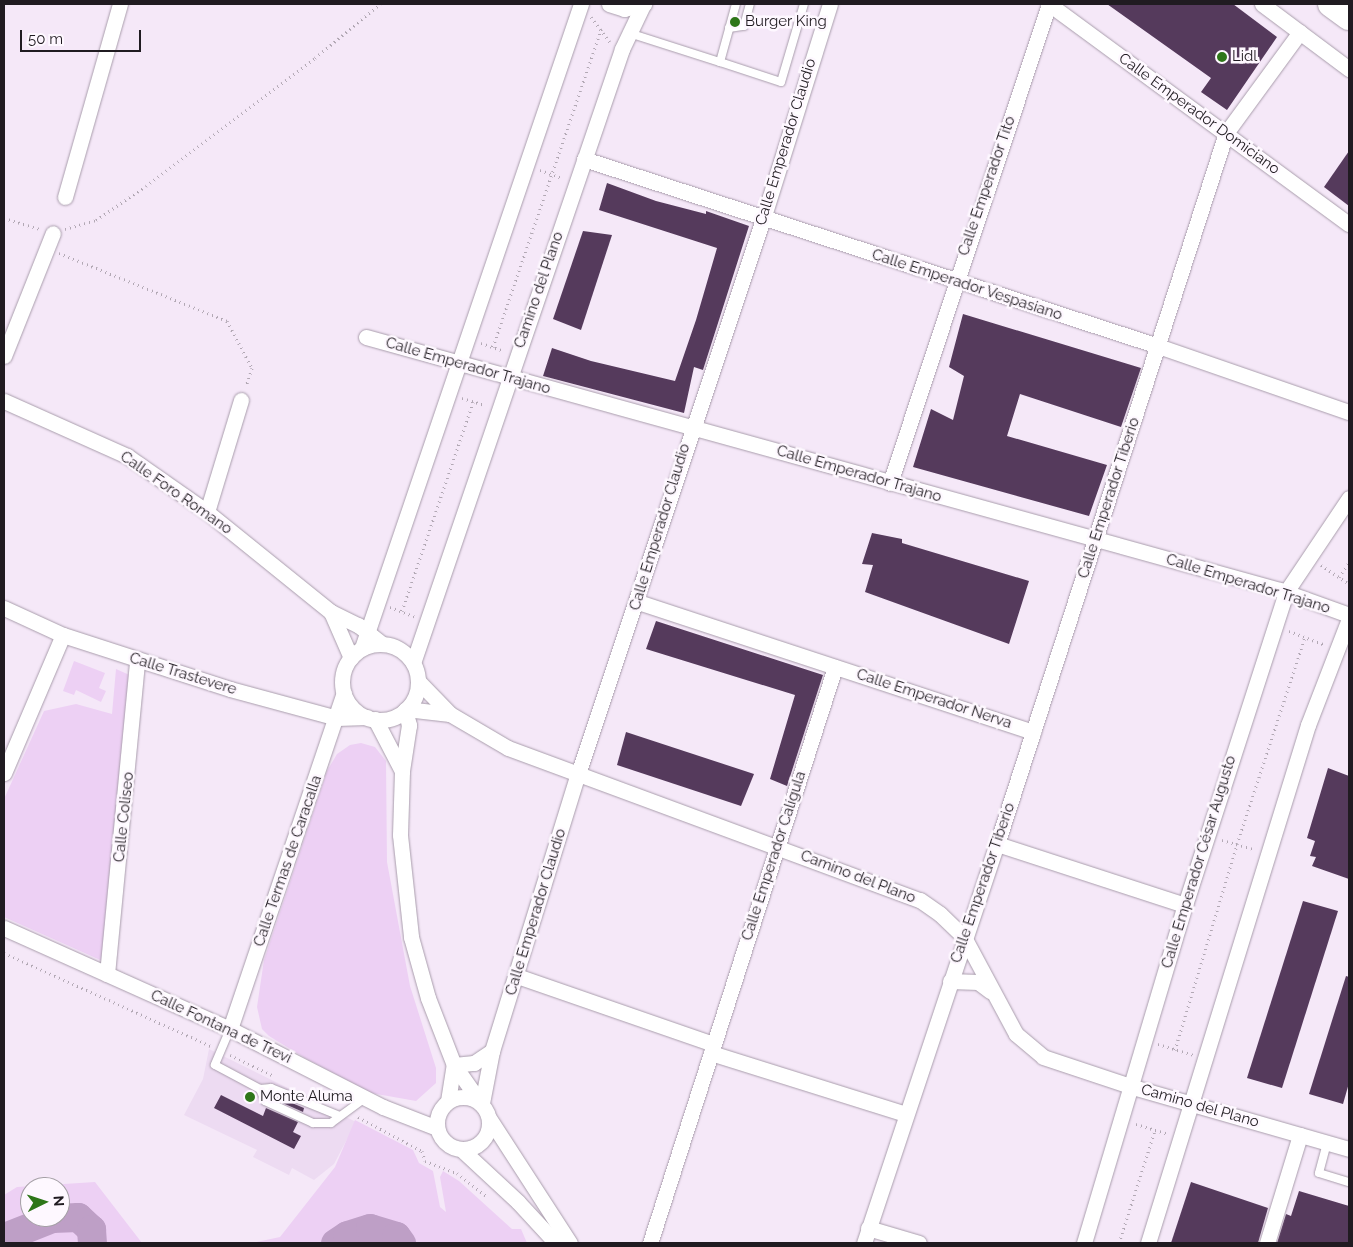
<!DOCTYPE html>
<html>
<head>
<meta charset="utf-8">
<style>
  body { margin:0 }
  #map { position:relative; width:1353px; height:1247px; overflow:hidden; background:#f5e8f8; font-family:Raleway,sans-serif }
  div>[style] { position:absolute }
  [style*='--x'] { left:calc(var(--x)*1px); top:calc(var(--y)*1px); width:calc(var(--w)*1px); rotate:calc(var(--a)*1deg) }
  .built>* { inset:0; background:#eddbf2 }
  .green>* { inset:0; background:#edd0f4 }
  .river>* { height:29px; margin:-14.5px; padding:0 14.5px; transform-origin:14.5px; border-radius:14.5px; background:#be9fc6 }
  .building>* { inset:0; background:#553a5c }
  .path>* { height:3px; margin-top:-1.5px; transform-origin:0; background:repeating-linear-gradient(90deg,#b2a8b4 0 1px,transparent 0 5px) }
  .roads { filter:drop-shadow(0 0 1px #a99dac) drop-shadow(0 0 1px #a99dac) }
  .lane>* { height:8px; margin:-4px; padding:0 4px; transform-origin:4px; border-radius:4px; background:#fff }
  .street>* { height:15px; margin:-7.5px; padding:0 7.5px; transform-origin:7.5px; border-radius:7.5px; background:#fff }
  .street>.ring { margin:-7.5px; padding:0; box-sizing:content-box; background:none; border:15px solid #fff; border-radius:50% }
  .highway>* { height:26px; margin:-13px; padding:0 13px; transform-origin:13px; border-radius:13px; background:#fff }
  .dots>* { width:14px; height:14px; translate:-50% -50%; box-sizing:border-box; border:2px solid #fef8ff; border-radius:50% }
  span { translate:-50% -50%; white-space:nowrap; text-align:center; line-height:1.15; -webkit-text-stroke:5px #fef8ff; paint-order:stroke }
  .poi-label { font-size:15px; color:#201b21 }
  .left { translate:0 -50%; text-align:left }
  .street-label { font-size:15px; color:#201b21 }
  .frame { position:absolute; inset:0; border:5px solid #201b21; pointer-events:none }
  .north { position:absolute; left:20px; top:1177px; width:50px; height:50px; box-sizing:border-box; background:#fef8ff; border:1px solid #a5a0a6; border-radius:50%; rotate:86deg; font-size:14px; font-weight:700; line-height:20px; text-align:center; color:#201b21 }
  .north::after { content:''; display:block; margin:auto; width:18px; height:22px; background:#2e7619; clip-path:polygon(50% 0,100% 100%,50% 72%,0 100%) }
  .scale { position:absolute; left:20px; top:30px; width:121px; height:22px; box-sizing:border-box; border:2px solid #201b21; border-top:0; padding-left:6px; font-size:15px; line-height:18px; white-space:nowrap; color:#201b21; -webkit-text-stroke:4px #fef8ff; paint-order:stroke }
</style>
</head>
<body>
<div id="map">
  <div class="built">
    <div style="clip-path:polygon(209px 1049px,356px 1122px,334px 1164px,314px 1180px,292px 1168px,289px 1175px,253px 1157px,257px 1150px,184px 1115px,203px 1079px)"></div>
  </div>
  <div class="green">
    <div style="clip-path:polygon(74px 661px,105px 673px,99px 688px,106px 691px,101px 702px,76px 690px,74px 695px,63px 691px)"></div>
    <div style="clip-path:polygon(116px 669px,134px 677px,107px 963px,4px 917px,4px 799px,44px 711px,76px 704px,112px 714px)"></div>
    <div style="clip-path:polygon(361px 743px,375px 747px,386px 761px,387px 862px,410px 986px,436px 1068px,436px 1083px,416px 1101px,371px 1093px,305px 1058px,269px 1036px,262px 1029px,257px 1007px,264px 960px,327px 771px,337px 754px,350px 745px)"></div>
    <div style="clip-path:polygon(355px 1120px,413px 1150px,419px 1163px,433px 1171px,440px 1207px,446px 1212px,440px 1177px,443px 1171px,459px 1181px,512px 1229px,521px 1229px,527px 1243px,252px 1243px,280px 1237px,335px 1167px)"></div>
    <div style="clip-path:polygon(evenodd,95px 1182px,142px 1243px,4px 1243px,4px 1195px,17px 1187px,95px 1182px,30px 1187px,60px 1187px,60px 1217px,30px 1217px,30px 1187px)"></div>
  </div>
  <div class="river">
    <div style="--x:4;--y:1237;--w:52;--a:-21.6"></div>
    <div style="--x:52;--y:1218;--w:26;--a:-2"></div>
    <div style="--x:78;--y:1217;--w:18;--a:43"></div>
    <div style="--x:91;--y:1229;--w:14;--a:86"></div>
    <div style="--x:335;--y:1243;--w:14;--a:-34"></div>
    <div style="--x:347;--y:1235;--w:24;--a:-17"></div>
    <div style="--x:370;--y:1228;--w:27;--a:17"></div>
    <div style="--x:396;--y:1236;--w:9;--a:54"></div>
  </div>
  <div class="building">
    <div style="clip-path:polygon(1107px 4px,1233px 4px,1277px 37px,1227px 110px,1201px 92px,1211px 78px)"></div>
    <div style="clip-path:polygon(1349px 151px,1349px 206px,1324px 187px)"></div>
    <div style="clip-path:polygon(607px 183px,656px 201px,706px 214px,706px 211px,749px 226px,703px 370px,694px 367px,684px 413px,543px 376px,552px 348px,591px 361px,675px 381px,696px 320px,717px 248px,599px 210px)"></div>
    <div style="clip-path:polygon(583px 231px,612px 235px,581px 330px,553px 319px)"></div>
    <div style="clip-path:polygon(963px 314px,1141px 368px,1121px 427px,1020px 394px,1007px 436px,1107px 465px,1089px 516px,913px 467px,931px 409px,953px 420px,964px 376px,949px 367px)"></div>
    <div style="clip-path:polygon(872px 533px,902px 539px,902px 543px,1029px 581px,1009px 644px,865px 592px,873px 565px,862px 564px)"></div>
    <div style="clip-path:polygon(656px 621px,823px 675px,787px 786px,770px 779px,795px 695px,646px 649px)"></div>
    <div style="clip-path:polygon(626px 732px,754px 774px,741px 806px,617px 765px)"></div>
    <div style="clip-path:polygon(1328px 768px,1349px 776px,1349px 879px,1312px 866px,1316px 857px,1310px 856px,1315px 841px,1307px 838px)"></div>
    <div style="clip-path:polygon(1303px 901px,1338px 911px,1282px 1088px,1247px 1078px)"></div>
    <div style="clip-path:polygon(1346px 976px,1349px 977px,1349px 1083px,1343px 1104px,1309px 1094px)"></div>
    <div style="clip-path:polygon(221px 1095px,263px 1116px,266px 1108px,298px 1122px,293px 1132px,301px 1136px,294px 1149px,214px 1108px)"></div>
    <div style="clip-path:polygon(273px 1095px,304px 1108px,303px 1112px,271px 1098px)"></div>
    <div style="clip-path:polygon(1191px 1182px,1268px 1208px,1258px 1243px,1171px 1243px)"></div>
    <div style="clip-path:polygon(1299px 1191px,1349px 1206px,1349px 1243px,1277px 1243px,1286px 1214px,1291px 1216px)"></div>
  </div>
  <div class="path">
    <div style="--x:591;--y:17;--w:31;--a:53"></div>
    <div style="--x:540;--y:170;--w:23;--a:20"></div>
    <div style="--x:4;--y:218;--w:38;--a:17"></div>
    <div style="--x:65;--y:229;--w:32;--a:-16"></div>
    <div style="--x:96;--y:220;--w:60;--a:-34.2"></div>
    <div style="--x:146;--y:186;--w:212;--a:-37.1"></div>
    <div style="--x:315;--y:58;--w:85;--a:-39.7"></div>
    <div style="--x:59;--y:253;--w:181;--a:22"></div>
    <div style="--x:227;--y:321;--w:53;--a:62"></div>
    <div style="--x:252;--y:368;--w:19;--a:108"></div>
    <div style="--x:481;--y:343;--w:24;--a:19"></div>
    <div style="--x:493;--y:347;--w:336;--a:-71.2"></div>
    <div style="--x:462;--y:398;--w:24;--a:17"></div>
    <div style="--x:1321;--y:565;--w:34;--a:34"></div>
    <div style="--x:1339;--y:577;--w:18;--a:-56"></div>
    <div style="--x:390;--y:607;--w:26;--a:21"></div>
    <div style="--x:402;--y:611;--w:221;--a:-71.2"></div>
    <div style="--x:1289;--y:631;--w:39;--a:21"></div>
    <div style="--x:1222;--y:840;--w:33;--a:16"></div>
    <div style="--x:4;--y:953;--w:227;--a:24.2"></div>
    <div style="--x:1158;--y:1044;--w:37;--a:17"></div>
    <div style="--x:1175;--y:1050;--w:215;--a:-73.2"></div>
    <div style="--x:1237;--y:844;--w:218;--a:-71.8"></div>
    <div style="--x:230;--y:1055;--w:49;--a:25.5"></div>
    <div style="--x:358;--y:1117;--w:72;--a:28"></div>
    <div style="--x:422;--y:1151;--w:10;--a:73"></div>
    <div style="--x:425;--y:1161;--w:34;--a:21"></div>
    <div style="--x:457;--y:1173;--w:39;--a:38"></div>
    <div style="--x:1136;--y:1124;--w:34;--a:17"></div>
    <div style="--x:1119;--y:1243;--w:119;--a:-72.3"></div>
  </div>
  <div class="roads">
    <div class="lane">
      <div style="--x:729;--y:28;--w:15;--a:-8"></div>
      <div style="--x:744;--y:26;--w:23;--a:-75"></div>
      <div style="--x:629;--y:33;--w:96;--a:17.7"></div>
      <div style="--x:720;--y:62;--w:60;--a:-74.6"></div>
      <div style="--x:720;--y:62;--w:64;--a:18.2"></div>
      <div style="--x:781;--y:82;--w:81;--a:-73.6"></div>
      <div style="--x:230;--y:1029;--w:39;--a:113"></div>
      <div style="--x:215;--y:1065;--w:51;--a:28.1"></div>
      <div style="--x:260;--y:1089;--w:13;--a:67"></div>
      <div style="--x:265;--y:1101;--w:53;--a:24.6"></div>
      <div style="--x:313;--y:1123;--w:18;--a:0"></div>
      <div style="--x:331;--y:1123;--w:42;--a:-36.3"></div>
      <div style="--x:260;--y:1089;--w:11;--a:-5"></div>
      <div style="--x:271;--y:1088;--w:74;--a:22.1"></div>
      <div style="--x:1327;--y:1143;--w:31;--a:105"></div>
      <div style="--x:1319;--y:1173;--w:31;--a:17"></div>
    </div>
    <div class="street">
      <div style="--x:609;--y:4;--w:16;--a:18"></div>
      <div style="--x:624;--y:9;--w:21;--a:-14"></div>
      <div style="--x:1049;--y:4;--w:372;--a:36.3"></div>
      <div style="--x:1262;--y:4;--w:109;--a:36.8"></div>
      <div style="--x:584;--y:159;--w:604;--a:18.04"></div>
      <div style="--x:1158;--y:346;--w:202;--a:19.1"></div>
      <div style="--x:65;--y:197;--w:201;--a:-74.1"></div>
      <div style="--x:366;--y:337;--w:948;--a:15.47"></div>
      <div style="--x:1280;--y:590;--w:73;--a:19.9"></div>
      <div style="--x:4;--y:356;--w:132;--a:-68.3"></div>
      <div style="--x:4;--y:401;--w:135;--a:24.1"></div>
      <div style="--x:127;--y:456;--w:98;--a:35"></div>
      <div style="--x:207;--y:512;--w:159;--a:38.9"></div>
      <div style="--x:331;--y:612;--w:30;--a:26"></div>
      <div style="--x:358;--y:625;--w:31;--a:38"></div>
      <div style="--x:890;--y:483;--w:505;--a:-71.64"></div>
      <div style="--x:207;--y:512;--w:117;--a:-73.1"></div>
      <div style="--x:638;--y:602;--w:416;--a:18.2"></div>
      <div style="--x:4;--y:608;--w:65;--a:24.6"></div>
      <div style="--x:63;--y:635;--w:176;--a:17.9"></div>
      <div style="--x:230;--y:689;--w:111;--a:15.2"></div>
      <div style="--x:337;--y:718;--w:30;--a:-2"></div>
      <div style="--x:331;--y:612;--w:50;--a:66.5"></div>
      <div class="ring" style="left:342px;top:644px;width:61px;height:61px"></div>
      <div style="--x:362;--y:648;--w:680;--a:-71.22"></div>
      <div style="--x:413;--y:663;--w:649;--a:-71.2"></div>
      <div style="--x:622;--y:49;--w:49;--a:-64.5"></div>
      <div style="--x:418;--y:681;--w:46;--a:45.9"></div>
      <div style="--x:450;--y:714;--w:67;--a:30.4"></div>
      <div style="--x:508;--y:748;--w:439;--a:20.3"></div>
      <div style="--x:920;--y:900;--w:24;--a:35"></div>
      <div style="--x:940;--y:914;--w:33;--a:44"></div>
      <div style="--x:964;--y:937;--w:110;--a:61.8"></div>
      <div style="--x:1016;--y:1034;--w:35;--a:40"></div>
      <div style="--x:1043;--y:1057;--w:95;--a:18.4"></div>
      <div style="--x:1133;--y:1087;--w:225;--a:16"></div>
      <div style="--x:406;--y:709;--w:44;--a:6.5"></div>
      <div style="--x:405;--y:710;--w:16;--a:75"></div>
      <div style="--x:409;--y:725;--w:47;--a:98.7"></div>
      <div style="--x:402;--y:771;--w:64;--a:91.8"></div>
      <div style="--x:400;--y:835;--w:103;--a:83.8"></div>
      <div style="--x:411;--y:937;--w:63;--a:74.4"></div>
      <div style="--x:428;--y:998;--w:72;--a:68.8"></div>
      <div style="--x:454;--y:1065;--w:45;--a:54.9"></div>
      <div style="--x:375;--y:719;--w:59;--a:62.6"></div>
      <div style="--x:4;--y:773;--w:150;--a:-66.9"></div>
      <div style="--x:997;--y:844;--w:198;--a:18"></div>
      <div style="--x:4;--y:928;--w:248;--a:24.1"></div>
      <div style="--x:230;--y:1029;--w:172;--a:27"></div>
      <div style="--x:383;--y:1107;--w:58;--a:21.3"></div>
      <div style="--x:107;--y:974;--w:315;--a:-84.5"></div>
      <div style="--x:517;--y:976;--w:207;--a:19.1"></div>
      <div style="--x:950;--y:981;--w:28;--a:2"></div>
      <div style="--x:978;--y:982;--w:15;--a:37"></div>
      <div style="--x:230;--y:1029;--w:355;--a:-71.3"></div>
      <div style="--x:711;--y:1053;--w:204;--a:17.4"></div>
      <div style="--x:454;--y:1065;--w:20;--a:-6"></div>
      <div style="--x:474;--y:1063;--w:22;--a:-34"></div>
      <div class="ring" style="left:437px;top:1097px;width:37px;height:37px"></div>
      <div style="--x:448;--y:1101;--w:36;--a:-81"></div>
      <div style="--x:482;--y:1103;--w:53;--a:-79.1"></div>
      <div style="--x:492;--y:1051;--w:290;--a:-72.8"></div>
      <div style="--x:578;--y:774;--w:585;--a:-71.57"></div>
      <div style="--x:763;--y:219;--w:225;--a:-72.7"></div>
      <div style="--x:489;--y:1118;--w:149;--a:57.1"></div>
      <div style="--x:461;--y:1149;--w:78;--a:42.9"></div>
      <div style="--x:518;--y:1202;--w:56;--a:47.2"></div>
      <div style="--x:868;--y:1228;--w:53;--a:16.4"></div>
      <div style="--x:650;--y:1243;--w:605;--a:-72.19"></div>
      <div style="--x:864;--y:1243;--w:421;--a:-71.6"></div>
      <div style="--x:997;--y:844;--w:747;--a:-72.15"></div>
      <div style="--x:1226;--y:133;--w:125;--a:-53.8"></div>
      <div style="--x:1084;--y:1243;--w:353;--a:-73.4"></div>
      <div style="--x:1185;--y:905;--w:329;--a:-72.1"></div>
      <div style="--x:1286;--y:592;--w:113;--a:-56.2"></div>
      <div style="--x:1148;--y:1243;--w:542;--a:-72.84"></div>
      <div style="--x:1308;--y:725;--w:114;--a:-68.9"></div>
      <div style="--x:1267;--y:1243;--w:113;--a:-73"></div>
    </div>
    <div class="highway">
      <div style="--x:1331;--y:4;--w:22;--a:36"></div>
    </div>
  </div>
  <div class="dots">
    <div style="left:735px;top:22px;background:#2e7619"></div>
    <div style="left:1222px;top:57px;background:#2e7619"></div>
    <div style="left:250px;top:1097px;background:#2e7619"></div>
  </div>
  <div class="poi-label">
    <span class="left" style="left:745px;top:22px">Burger King</span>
    <span class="left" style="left:1232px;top:57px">Lidl</span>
    <span class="left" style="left:260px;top:1097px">Monte Aluma</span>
  </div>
  <div class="street-label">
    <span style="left:1199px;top:114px;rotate:36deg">Calle Emperador Domiciano</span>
    <span style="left:786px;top:142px;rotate:-73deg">Calle Emperador Claudio</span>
    <span style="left:987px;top:186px;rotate:-71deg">Calle Emperador Tito</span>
    <span style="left:967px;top:285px;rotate:18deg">Calle Emperador Vespasiano</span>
    <span style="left:539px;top:290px;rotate:-71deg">Camino del Plano</span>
    <span style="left:468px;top:366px;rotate:16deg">Calle Emperador Trajano</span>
    <span style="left:859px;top:474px;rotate:16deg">Calle Emperador Trajano</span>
    <span style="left:176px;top:493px;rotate:35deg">Calle Foro Romano</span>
    <span style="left:1109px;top:498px;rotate:-72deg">Calle Emperador Tiberio</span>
    <span style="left:660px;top:527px;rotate:-73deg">Calle Emperador Claudio</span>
    <span style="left:1248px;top:584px;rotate:17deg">Calle Emperador Trajano</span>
    <span style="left:183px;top:674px;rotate:17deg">Calle Trastevere</span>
    <span style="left:934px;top:699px;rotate:18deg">Calle Emperador Nerva</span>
    <span style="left:124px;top:817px;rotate:-84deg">Calle Coliseo</span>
    <span style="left:774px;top:856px;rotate:-72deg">Calle Emperador Calígula</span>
    <span style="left:288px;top:861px;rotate:-71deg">Calle Termas de Caracalla</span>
    <span style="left:1199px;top:862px;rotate:-73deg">Calle Emperador César Augusto</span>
    <span style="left:858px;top:877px;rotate:21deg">Camino del Plano</span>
    <span style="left:983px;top:883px;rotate:-71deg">Calle Emperador Tiberio</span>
    <span style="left:536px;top:912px;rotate:-73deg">Calle Emperador Claudio</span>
    <span style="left:221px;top:1027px;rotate:25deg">Calle Fontana de Trevi</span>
    <span style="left:1200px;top:1106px;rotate:16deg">Camino del Plano</span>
  </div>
  <div class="frame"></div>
  <div class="north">N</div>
  <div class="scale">50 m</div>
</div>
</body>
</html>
